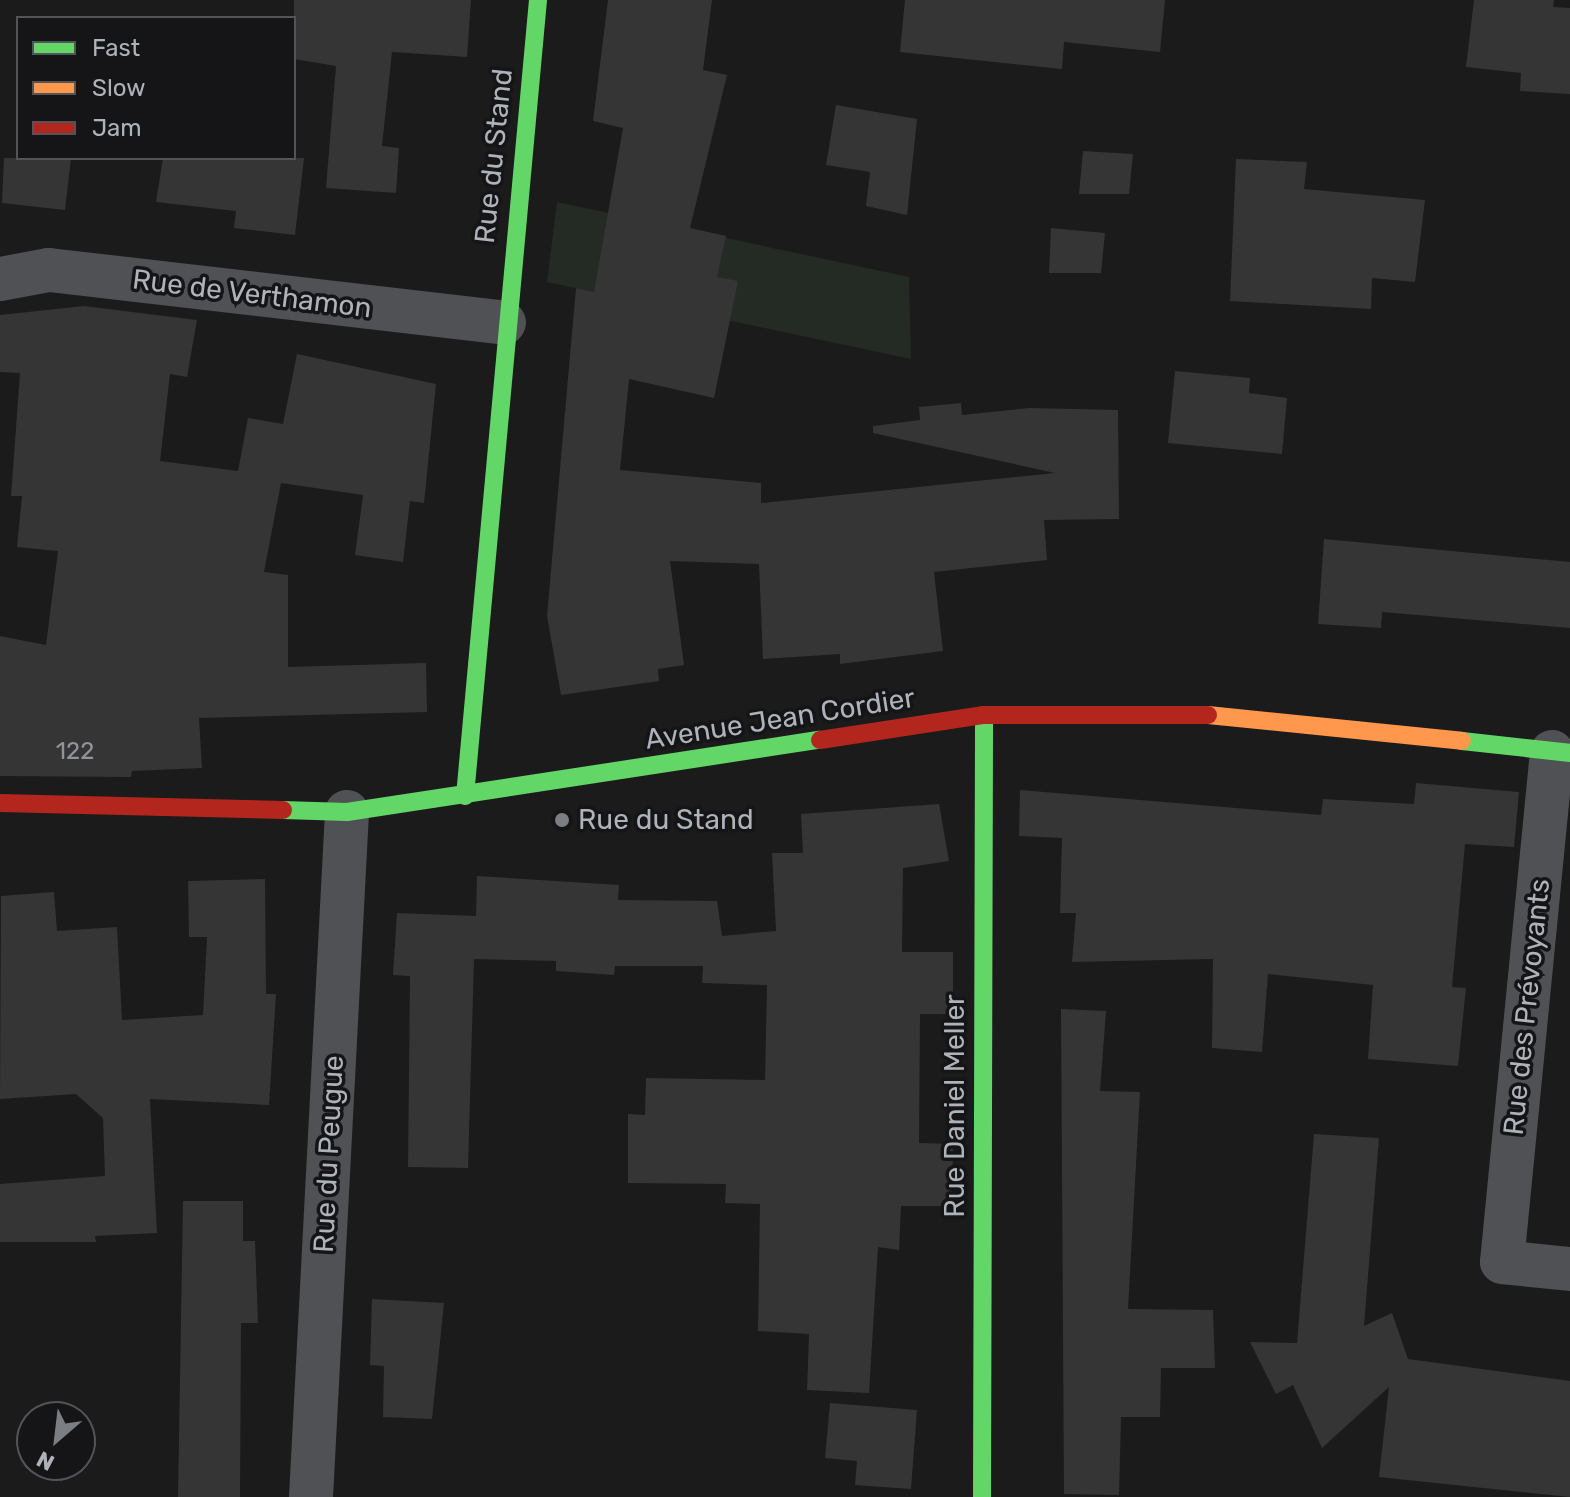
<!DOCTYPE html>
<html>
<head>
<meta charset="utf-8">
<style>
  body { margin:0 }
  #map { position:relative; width:1570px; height:1497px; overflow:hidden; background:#1b1b1b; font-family:Rubik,sans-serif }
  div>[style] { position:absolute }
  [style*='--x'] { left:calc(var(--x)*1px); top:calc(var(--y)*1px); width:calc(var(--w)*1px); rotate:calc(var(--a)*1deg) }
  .green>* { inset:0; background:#242a24 }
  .building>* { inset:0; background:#353536 }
  .street>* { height:44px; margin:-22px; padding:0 22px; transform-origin:22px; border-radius:22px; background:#505154 }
  .fast>* { height:18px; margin:-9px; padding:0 9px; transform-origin:9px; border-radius:9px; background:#63d668 }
  .slow>* { height:18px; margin:-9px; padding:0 9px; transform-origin:9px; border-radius:9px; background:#ff974d }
  .jam>* { height:18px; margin:-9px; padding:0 9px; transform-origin:9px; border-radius:9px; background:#b3261e }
  .dots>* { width:22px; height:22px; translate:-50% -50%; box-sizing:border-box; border:4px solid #151517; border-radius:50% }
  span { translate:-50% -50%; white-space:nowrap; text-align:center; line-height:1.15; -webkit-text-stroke:7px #151517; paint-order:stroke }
  .number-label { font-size:24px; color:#909499 }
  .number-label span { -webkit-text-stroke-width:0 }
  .street-label { font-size:28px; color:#aeb3ba }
  .poi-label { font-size:28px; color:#aeb3ba }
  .left { translate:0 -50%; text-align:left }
  .legend { position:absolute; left:16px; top:16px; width:280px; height:144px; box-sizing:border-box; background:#151517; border:2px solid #525458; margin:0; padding:10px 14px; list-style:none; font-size:24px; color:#aeb3ba }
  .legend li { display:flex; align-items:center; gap:16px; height:40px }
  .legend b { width:40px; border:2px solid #525458 }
  .north { position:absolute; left:16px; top:1401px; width:80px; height:80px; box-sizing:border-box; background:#151517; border:2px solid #525458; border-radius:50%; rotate:208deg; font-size:22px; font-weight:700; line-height:32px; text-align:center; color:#aeb3ba }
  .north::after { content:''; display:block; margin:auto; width:28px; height:36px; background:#7b7e82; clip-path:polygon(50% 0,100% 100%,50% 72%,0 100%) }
</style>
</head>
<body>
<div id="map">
  <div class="green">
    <div style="clip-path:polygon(557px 202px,909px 277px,911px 359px,547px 282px)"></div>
  </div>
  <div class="building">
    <div style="clip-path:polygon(294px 0,471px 0,467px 57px,392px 52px,382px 146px,399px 148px,396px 193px,326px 188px,336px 66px,294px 59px)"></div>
    <div style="clip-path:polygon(608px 0,712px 0,703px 70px,727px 75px,690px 228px,726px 236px,717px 277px,738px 281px,714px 398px,629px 379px,620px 470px,761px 483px,761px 503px,1055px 473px,873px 433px,873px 426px,920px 420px,919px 407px,961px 403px,962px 415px,1029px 408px,1118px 410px,1119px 519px,1044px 520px,1047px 560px,934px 572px,943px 651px,840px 664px,840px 654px,763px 659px,759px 564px,670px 561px,684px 665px,658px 669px,659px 681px,561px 695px,547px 616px,576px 288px,594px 292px,623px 128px,593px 121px)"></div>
    <div style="clip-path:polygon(905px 0,1165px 0,1160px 52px,1064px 42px,1062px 69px,900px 52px)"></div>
    <div style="clip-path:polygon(1474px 0,1554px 0,1553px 7px,1570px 8px,1570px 94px,1520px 91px,1521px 73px,1466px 67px)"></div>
    <div style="clip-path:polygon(836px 105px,917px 119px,907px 215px,866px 206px,870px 172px,826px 165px)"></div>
    <div style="clip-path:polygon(1083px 151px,1133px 154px,1129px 194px,1079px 194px)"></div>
    <div style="clip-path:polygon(4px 158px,71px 158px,65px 210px,2px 203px)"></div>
    <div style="clip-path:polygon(163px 158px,304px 158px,295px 235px,234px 228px,236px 211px,156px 202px)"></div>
    <div style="clip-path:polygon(1236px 159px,1307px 162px,1304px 189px,1425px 200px,1415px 282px,1372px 278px,1371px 309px,1230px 301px)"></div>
    <div style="clip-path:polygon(1051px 228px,1105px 233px,1101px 273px,1049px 273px)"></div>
    <div style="clip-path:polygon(84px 306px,197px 320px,187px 377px,170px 374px,160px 461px,238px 471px,248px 418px,283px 424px,297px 354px,436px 384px,424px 503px,410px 501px,403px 562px,355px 555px,363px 495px,281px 483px,264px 572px,288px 575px,288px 667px,426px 663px,427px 712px,199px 718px,202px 768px,132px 771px,131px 777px,0 776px,0 636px,46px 645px,58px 551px,17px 547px,22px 496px,11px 496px,20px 373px,0 372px,0 315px)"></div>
    <div style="clip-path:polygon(1175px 371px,1250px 378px,1249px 393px,1287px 398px,1282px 454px,1168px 443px)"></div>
    <div style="clip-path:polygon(1324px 539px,1570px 562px,1570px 628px,1382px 612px,1381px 628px,1318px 624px)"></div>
    <div style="clip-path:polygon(1416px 783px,1519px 792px,1514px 847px,1465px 844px,1452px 987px,1466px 988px,1458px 1066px,1368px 1059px,1373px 985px,1268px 974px,1262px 1052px,1212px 1048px,1213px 959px,1072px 962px,1076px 913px,1060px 913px,1062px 838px,1019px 836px,1020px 790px,1321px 815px,1323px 799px,1414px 804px)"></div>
    <div style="clip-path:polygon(939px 804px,949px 861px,903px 868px,902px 952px,953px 952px,953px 1014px,920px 1014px,919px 1143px,953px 1144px,952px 1206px,901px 1206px,899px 1250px,878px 1247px,869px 1393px,807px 1390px,809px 1334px,758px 1331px,760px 1204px,725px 1203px,726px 1184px,628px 1183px,628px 1114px,645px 1115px,646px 1078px,765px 1080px,767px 985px,702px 983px,703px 966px,615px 966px,614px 975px,556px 971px,556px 961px,474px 959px,468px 1168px,408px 1167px,410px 976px,393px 975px,397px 913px,476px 916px,477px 876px,619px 885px,618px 900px,717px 901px,722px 936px,776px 931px,772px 853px,803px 853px,801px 814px)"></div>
    <div style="clip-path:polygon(265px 879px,266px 994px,276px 994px,269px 1105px,150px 1099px,157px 1233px,95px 1236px,96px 1242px,0 1242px,0 1184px,105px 1176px,103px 1118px,76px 1094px,0 1099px,1px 896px,54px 892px,57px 931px,117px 927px,122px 1020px,203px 1015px,207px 937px,189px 937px,188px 881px)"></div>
    <div style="clip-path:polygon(1061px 1009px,1106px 1011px,1100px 1091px,1140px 1092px,1128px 1309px,1213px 1310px,1215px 1368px,1161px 1368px,1160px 1417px,1121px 1417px,1119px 1495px,1064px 1494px)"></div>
    <div style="clip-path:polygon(1314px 1134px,1379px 1138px,1364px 1326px,1392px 1313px,1408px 1359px,1570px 1381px,1570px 1497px,1379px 1477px,1389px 1387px,1322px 1448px,1293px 1385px,1276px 1394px,1250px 1342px,1297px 1343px)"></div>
    <div style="clip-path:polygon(183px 1201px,243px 1201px,243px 1241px,255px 1241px,258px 1323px,241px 1323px,240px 1497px,178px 1497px)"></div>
    <div style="clip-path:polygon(372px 1299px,444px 1303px,432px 1419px,383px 1417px,384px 1366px,370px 1365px)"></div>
    <div style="clip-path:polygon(830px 1403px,917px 1410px,911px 1489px,855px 1485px,857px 1461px,825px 1458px)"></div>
  </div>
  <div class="street">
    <div style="--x:0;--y:279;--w:50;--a:-10.4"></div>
    <div style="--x:49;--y:270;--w:458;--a:6.6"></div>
    <div style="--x:1552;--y:752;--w:512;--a:95.6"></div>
    <div style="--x:1502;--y:1262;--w:68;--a:5.9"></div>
    <div style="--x:311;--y:1497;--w:686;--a:-86.99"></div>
  </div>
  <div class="fast">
    <div style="--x:1462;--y:741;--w:109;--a:6.3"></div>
    <div style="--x:465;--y:796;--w:799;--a:-84.76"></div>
    <div style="--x:283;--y:810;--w:64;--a:1.8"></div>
    <div style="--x:347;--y:812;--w:478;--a:-8.7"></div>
    <div style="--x:982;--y:1497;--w:782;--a:-89.85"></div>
  </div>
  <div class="slow">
    <div style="--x:1208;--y:715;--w:255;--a:5.8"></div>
  </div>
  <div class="jam">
    <div style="--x:820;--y:740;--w:166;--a:-8.7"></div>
    <div style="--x:984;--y:715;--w:224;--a:0"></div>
    <div style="--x:0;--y:803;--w:283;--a:1.4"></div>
  </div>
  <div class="dots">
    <div style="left:562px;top:820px;background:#7b7e82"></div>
  </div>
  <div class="number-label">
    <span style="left:75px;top:752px">122</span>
  </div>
  <div class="street-label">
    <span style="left:494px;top:156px;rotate:-84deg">Rue du Stand</span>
    <span style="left:252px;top:294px;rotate:7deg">Rue de Verthamon</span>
    <span style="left:780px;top:719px;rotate:-9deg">Avenue Jean Cordier</span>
    <span style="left:1527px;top:1007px;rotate:-84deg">Rue des Prévoyants</span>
    <span style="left:955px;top:1106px;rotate:-90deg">Rue Daniel Meller</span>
    <span style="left:329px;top:1154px;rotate:-87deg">Rue du Peugue</span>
  </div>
  <div class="poi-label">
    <span class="left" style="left:578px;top:820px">Rue du Stand</span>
  </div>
  <ul class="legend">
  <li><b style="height:10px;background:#63d668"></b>Fast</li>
  <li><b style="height:10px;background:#ff974d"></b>Slow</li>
  <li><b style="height:10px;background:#b3261e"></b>Jam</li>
  </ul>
  <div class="north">N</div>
</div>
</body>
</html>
